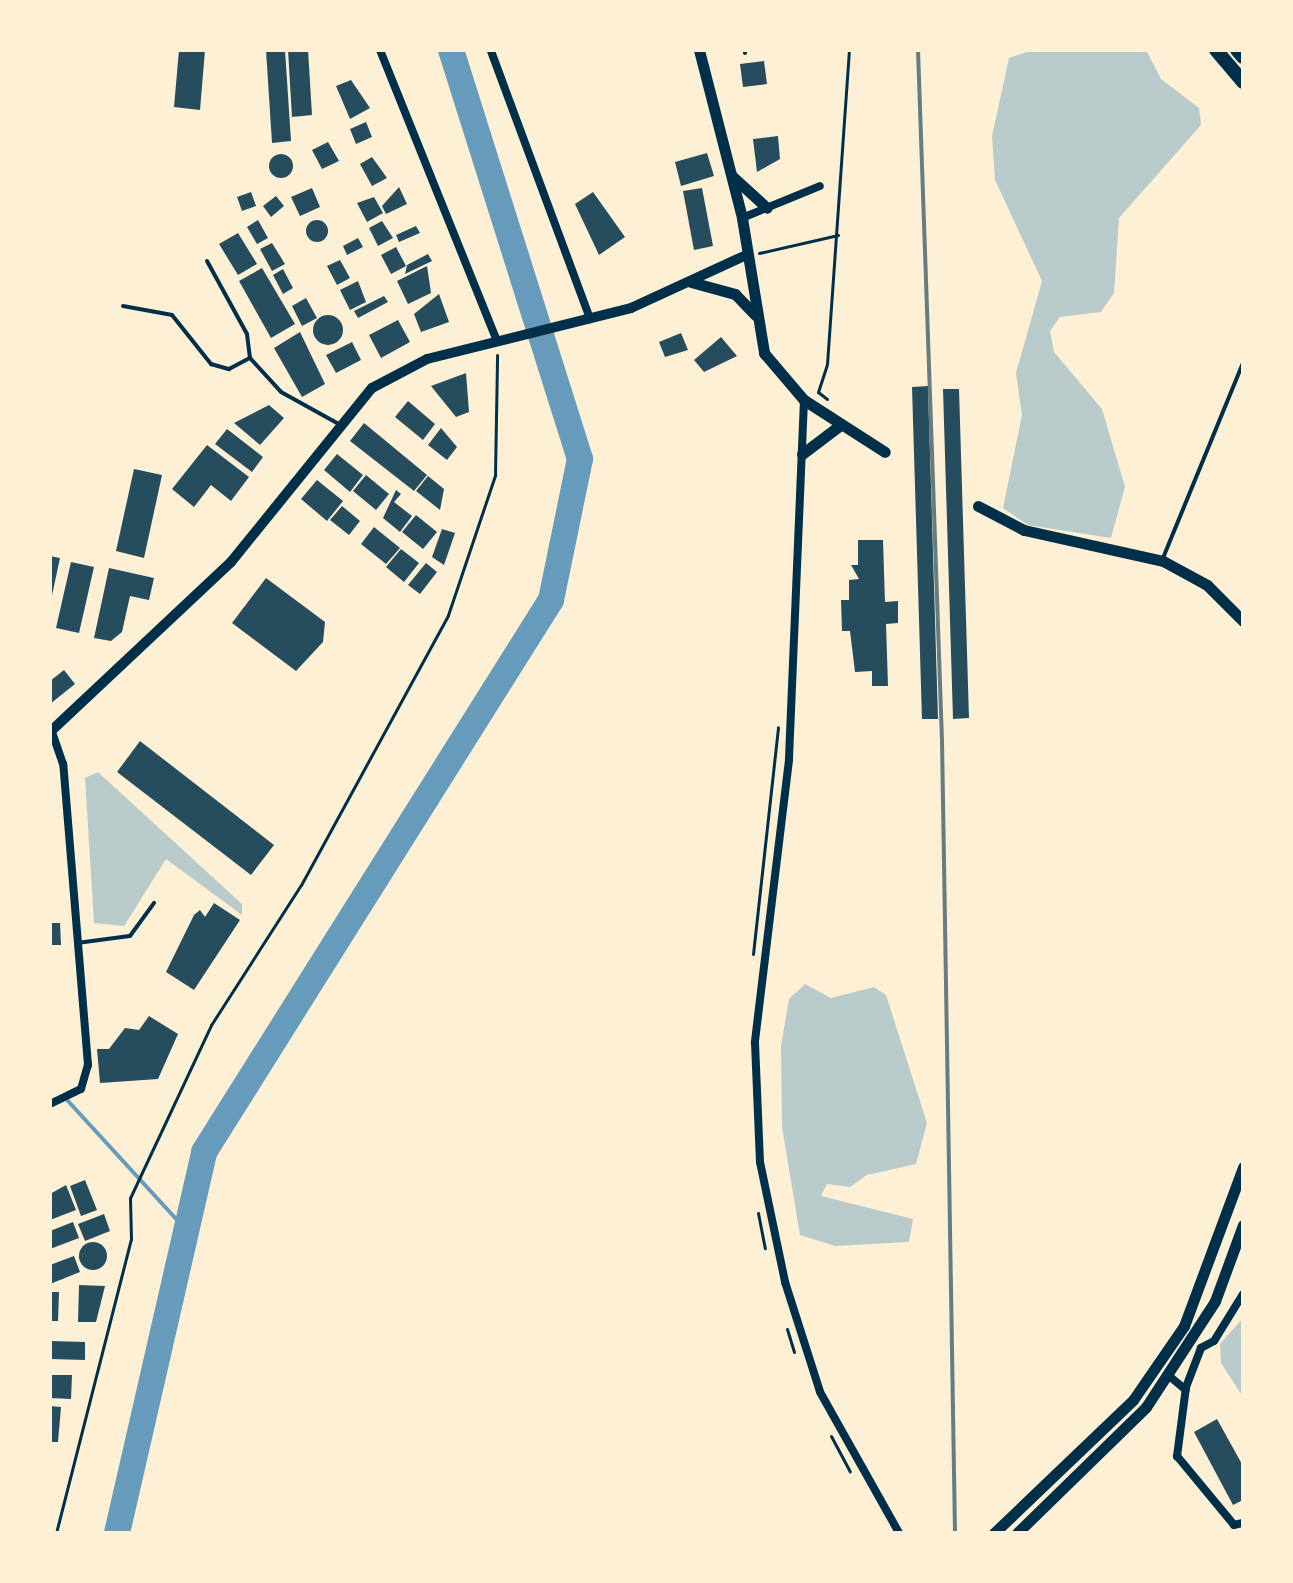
<!DOCTYPE html>
<html>
<head>
<meta charset="utf-8">
<style>
  body { margin:0 }
  #map { position:relative; width:1293px; height:1583px; overflow:hidden; background:#fdf0d5; font-family:"DM Sans",sans-serif }
  div>[style] { position:absolute }
  [style*='--x'] { left:calc(var(--x)*1px); top:calc(var(--y)*1px); width:calc(var(--w)*1px); rotate:calc(var(--a)*1deg) }
  .green>* { inset:0; background:#b9caca }
  .stream>* { height:4px; margin:-2px; padding:0 2px; transform-origin:2px; border-radius:2px; background:#669bbc }
  .river>* { height:26px; margin:-13px; padding:0 13px; transform-origin:13px; border-radius:13px; background:#669bbc }
  .building>* { inset:0; background:#264d5e }
  .round { border-radius:50% }
  .path>* { height:3px; margin:-1.5px; padding:0 1.5px; transform-origin:1.5px; border-radius:1.5px; background:#003049 }
  .service>* { height:4px; margin:-2px; padding:0 2px; transform-origin:2px; border-radius:2px; background:#003049 }
  .minor>* { height:8px; margin:-4px; padding:0 4px; transform-origin:4px; border-radius:4px; background:#003049 }
  .tertiary>* { height:10px; margin:-5px; padding:0 5px; transform-origin:5px; border-radius:5px; background:#003049 }
  .secondary>* { height:11px; margin:-5.5px; padding:0 5.5px; transform-origin:5.5px; border-radius:5.5px; background:#003049 }
  .trunk>* { height:14px; margin:-7px; padding:0 7px; transform-origin:7px; border-radius:7px; background:#003049 }
  .rail>* { height:4px; margin:-2px; padding:0 2px; transform-origin:2px; border-radius:2px; background:#657d81 }
  span { translate:-50% -50%; white-space:nowrap; text-align:center; line-height:1.15; -webkit-text-stroke:7px #fdf0d5; paint-order:stroke }
  .frame { position:absolute; inset:0; border:52px solid #fdf0d5; pointer-events:none }
</style>
</head>
<body>
<div id="map">
  <div class="green">
    <div style="clip-path:polygon(1033px 50px,1146px 50px,1161px 79px,1199px 108px,1201px 125px,1119px 218px,1114px 293px,1101px 312px,1060px 317px,1050px 331px,1054px 352px,1102px 409px,1125px 487px,1111px 538px,1028px 525px,1003px 508px,1022px 415px,1016px 373px,1042px 281px,995px 180px,992px 136px,1009px 58px)"></div>
    <div style="clip-path:polygon(98px 772px,242px 904px,242px 915px,166px 859px,124px 926px,94px 923px,85px 778px)"></div>
    <div style="clip-path:polygon(805px 984px,831px 998px,874px 987px,886px 995px,927px 1123px,916px 1164px,867px 1175px,850px 1187px,827px 1184px,821px 1196px,913px 1219px,909px 1242px,835px 1246px,800px 1235px,782px 1127px,781px 1046px,789px 999px)"></div>
    <div style="clip-path:polygon(1243px 1318px,1243px 1397px,1221px 1363px,1220px 1344px)"></div>
  </div>
  <div class="stream">
    <div style="--x:68;--y:1101;--w:175;--a:47.5"></div>
  </div>
  <div class="river">
    <div style="--x:117;--y:1533;--w:391;--a:-77.1"></div>
    <div style="--x:204;--y:1152;--w:652;--a:-57.85"></div>
    <div style="--x:551;--y:600;--w:144;--a:-78.4"></div>
    <div style="--x:580;--y:459;--w:429;--a:-107.5"></div>
  </div>
  <div class="building">
    <div style="clip-path:polygon(179px 50px,205px 50px,200px 110px,174px 107px)"></div>
    <div style="clip-path:polygon(266px 50px,285px 50px,291px 141px,272px 143px)"></div>
    <div style="clip-path:polygon(288px 50px,308px 50px,312px 115px,292px 117px)"></div>
    <div style="clip-path:polygon(764px 61px,767px 84px,743px 87px,740px 64px)"></div>
    <div style="clip-path:polygon(351px 80px,370px 108px,350px 119px,336px 86px)"></div>
    <div style="clip-path:polygon(366px 122px,372px 137px,356px 144px,350px 129px)"></div>
    <div style="clip-path:polygon(778px 136px,780px 159px,757px 172px,753px 139px)"></div>
    <div style="clip-path:polygon(328px 142px,339px 161px,322px 169px,312px 150px)"></div>
    <div style="clip-path:polygon(707px 153px,714px 176px,681px 186px,675px 162px)"></div>
    <div class="round" style="left:269px;top:154px;width:24px;height:24px"></div>
    <div style="clip-path:polygon(372px 157px,387px 178px,372px 186px,360px 164px)"></div>
    <div style="clip-path:polygon(399px 187px,407px 204px,386px 214px,382px 206px)"></div>
    <div style="clip-path:polygon(312px 188px,320px 207px,300px 216px,291px 197px)"></div>
    <div style="clip-path:polygon(702px 188px,713px 246px,694px 250px,683px 191px)"></div>
    <div style="clip-path:polygon(251px 192px,256px 206px,242px 211px,237px 197px)"></div>
    <div style="clip-path:polygon(593px 192px,625px 237px,599px 255px,575px 204px)"></div>
    <div style="clip-path:polygon(276px 196px,284px 206px,271px 217px,263px 206px)"></div>
    <div style="clip-path:polygon(374px 197px,383px 213px,367px 222px,357px 203px)"></div>
    <div style="clip-path:polygon(258px 220px,268px 238px,257px 244px,247px 227px)"></div>
    <div class="round" style="left:306px;top:220px;width:22px;height:22px"></div>
    <div style="clip-path:polygon(382px 221px,393px 238px,378px 246px,369px 228px)"></div>
    <div style="clip-path:polygon(416px 226px,420px 233px,399px 242px,396px 235px)"></div>
    <div style="clip-path:polygon(238px 233px,257px 264px,238px 275px,219px 244px)"></div>
    <div style="clip-path:polygon(358px 238px,363px 247px,347px 255px,343px 246px)"></div>
    <div style="clip-path:polygon(272px 243px,285px 264px,272px 271px,260px 249px)"></div>
    <div style="clip-path:polygon(396px 247px,406px 266px,391px 274px,381px 255px)"></div>
    <div style="clip-path:polygon(428px 254px,432px 261px,405px 274px,407px 265px)"></div>
    <div style="clip-path:polygon(340px 260px,350px 278px,337px 285px,327px 266px)"></div>
    <div style="clip-path:polygon(427px 266px,431px 293px,408px 304px,397px 281px)"></div>
    <div style="clip-path:polygon(262px 268px,295px 324px,271px 338px,239px 281px)"></div>
    <div style="clip-path:polygon(283px 269px,293px 288px,283px 294px,273px 275px)"></div>
    <div style="clip-path:polygon(358px 281px,366px 302px,350px 310px,340px 290px)"></div>
    <div style="clip-path:polygon(439px 294px,449px 322px,421px 332px,414px 314px)"></div>
    <div style="clip-path:polygon(384px 296px,388px 302px,358px 318px,354px 311px)"></div>
    <div style="clip-path:polygon(306px 298px,317px 318px,302px 326px,292px 306px)"></div>
    <div class="round" style="left:313px;top:315px;width:30px;height:30px"></div>
    <div style="clip-path:polygon(398px 320px,410px 342px,381px 358px,369px 335px)"></div>
    <div style="clip-path:polygon(300px 332px,325px 384px,302px 397px,274px 348px)"></div>
    <div style="clip-path:polygon(681px 333px,688px 350px,665px 357px,659px 342px)"></div>
    <div style="clip-path:polygon(721px 337px,737px 356px,704px 372px,694px 360px)"></div>
    <div style="clip-path:polygon(352px 342px,361px 360px,336px 373px,326px 355px)"></div>
    <div style="clip-path:polygon(466px 373px,469px 412px,456px 417px,431px 386px)"></div>
    <div style="clip-path:polygon(928px 386px,938px 719px,922px 719px,912px 387px)"></div>
    <div style="clip-path:polygon(943px 389px,959px 389px,969px 718px,953px 719px)"></div>
    <div style="clip-path:polygon(408px 401px,435px 424px,423px 440px,395px 417px)"></div>
    <div style="clip-path:polygon(269px 405px,284px 418px,260px 445px,234px 423px)"></div>
    <div style="clip-path:polygon(364px 423px,427px 475px,414px 491px,350px 441px)"></div>
    <div style="clip-path:polygon(441px 428px,457px 447px,447px 460px,428px 445px)"></div>
    <div style="clip-path:polygon(227px 429px,263px 457px,252px 472px,215px 444px)"></div>
    <div style="clip-path:polygon(207px 445px,249px 477px,231px 501px,211px 485px,194px 507px,172px 489px)"></div>
    <div style="clip-path:polygon(337px 454px,363px 475px,350px 492px,324px 470px)"></div>
    <div style="clip-path:polygon(134px 469px,162px 475px,144px 558px,116px 551px)"></div>
    <div style="clip-path:polygon(366px 475px,389px 494px,376px 510px,353px 491px)"></div>
    <div style="clip-path:polygon(428px 476px,444px 489px,440px 510px,416px 491px)"></div>
    <div style="clip-path:polygon(317px 480px,343px 501px,327px 521px,301px 499px)"></div>
    <div style="clip-path:polygon(396px 490px,401px 494px,394px 502px,412px 516px,400px 532px,383px 518px)"></div>
    <div style="clip-path:polygon(342px 506px,360px 521px,349px 535px,330px 520px)"></div>
    <div style="clip-path:polygon(416px 515px,437px 532px,423px 549px,402px 532px)"></div>
    <div style="clip-path:polygon(374px 527px,400px 548px,386px 564px,361px 544px)"></div>
    <div style="clip-path:polygon(442px 529px,455px 533px,444px 565px,432px 557px)"></div>
    <div style="clip-path:polygon(858px 540px,883px 540px,885px 602px,898px 601px,898px 623px,886px 624px,888px 686px,872px 686px,872px 671px,855px 672px,850px 631px,842px 631px,841px 600px,849px 600px,849px 580px,859px 579px,851px 565px,858px 565px)"></div>
    <div style="clip-path:polygon(401px 549px,419px 563px,404px 582px,386px 567px)"></div>
    <div style="clip-path:polygon(50px 556px,60px 558px,51px 600px,50px 600px)"></div>
    <div style="clip-path:polygon(71px 562px,94px 567px,79px 633px,56px 628px)"></div>
    <div style="clip-path:polygon(426px 563px,437px 572px,420px 594px,408px 585px)"></div>
    <div style="clip-path:polygon(109px 568px,154px 578px,149px 600px,130px 596px,122px 632px,111px 641px,94px 638px)"></div>
    <div style="clip-path:polygon(266px 578px,325px 622px,323px 642px,296px 671px,232px 623px)"></div>
    <div style="clip-path:polygon(64px 670px,75px 684px,50px 704px,50px 681px)"></div>
    <div style="clip-path:polygon(140px 741px,274px 845px,251px 875px,117px 772px)"></div>
    <div style="clip-path:polygon(214px 903px,240px 920px,194px 990px,166px 972px,194px 915px,200px 910px,205px 917px)"></div>
    <div style="clip-path:polygon(50px 923px,60px 923px,61px 945px,50px 945px)"></div>
    <div style="clip-path:polygon(149px 1016px,178px 1034px,158px 1079px,100px 1083px,97px 1049px,109px 1049px,125px 1028px,139px 1030px)"></div>
    <div style="clip-path:polygon(85px 1180px,97px 1210px,81px 1216px,70px 1186px)"></div>
    <div style="clip-path:polygon(66px 1185px,76px 1210px,50px 1220px,50px 1194px)"></div>
    <div style="clip-path:polygon(104px 1214px,110px 1231px,85px 1241px,78px 1224px)"></div>
    <div style="clip-path:polygon(73px 1222px,79px 1238px,50px 1249px,50px 1231px)"></div>
    <div class="round" style="left:79px;top:1242px;width:28px;height:28px"></div>
    <div style="clip-path:polygon(74px 1256px,80px 1272px,50px 1284px,50px 1265px)"></div>
    <div style="clip-path:polygon(79px 1285px,105px 1286px,96px 1322px,78px 1322px)"></div>
    <div style="clip-path:polygon(50px 1292px,59px 1292px,58px 1321px,50px 1321px)"></div>
    <div style="clip-path:polygon(50px 1341px,85px 1342px,85px 1360px,50px 1359px)"></div>
    <div style="clip-path:polygon(50px 1375px,72px 1375px,71px 1399px,50px 1398px)"></div>
    <div style="clip-path:polygon(50px 1406px,61px 1407px,58px 1442px,50px 1442px)"></div>
    <div style="clip-path:polygon(1217px 1419px,1243px 1466px,1243px 1500px,1233px 1505px,1194px 1432px)"></div>
  </div>
  <div class="path">
    <div style="--x:759;--y:253;--w:81;--a:-12.8"></div>
    <div style="--x:827;--y:399;--w:11;--a:-142"></div>
    <div style="--x:818;--y:392;--w:29;--a:-72"></div>
    <div style="--x:827;--y:364;--w:315;--a:-86"></div>
    <div style="--x:753;--y:954;--w:228;--a:-83.7"></div>
    <div style="--x:758;--y:1213;--w:36;--a:79"></div>
    <div style="--x:787;--y:1329;--w:24;--a:73"></div>
    <div style="--x:831;--y:1436;--w:40;--a:62"></div>
    <div style="--x:56;--y:1533;--w:303;--a:-75.7"></div>
    <div style="--x:131;--y:1239;--w:41;--a:-91.4"></div>
    <div style="--x:130;--y:1198;--w:191;--a:-64.9"></div>
    <div style="--x:211;--y:1025;--w:166;--a:-57.3"></div>
    <div style="--x:301;--y:885;--w:307;--a:-61.4"></div>
    <div style="--x:448;--y:615;--w:148;--a:-71.4"></div>
    <div style="--x:495;--y:475;--w:120;--a:-89"></div>
  </div>
  <div class="service">
    <div style="--x:745;--y:50;--w:3;--a:90"></div>
    <div style="--x:207;--y:261;--w:83;--a:61.3"></div>
    <div style="--x:247;--y:334;--w:24;--a:83"></div>
    <div style="--x:250;--y:358;--w:46;--a:47.6"></div>
    <div style="--x:281;--y:392;--w:66;--a:28.9"></div>
    <div style="--x:123;--y:306;--w:50;--a:10.4"></div>
    <div style="--x:172;--y:315;--w:63;--a:51.5"></div>
    <div style="--x:211;--y:364;--w:19;--a:16"></div>
    <div style="--x:229;--y:369;--w:24;--a:-28"></div>
    <div style="--x:1163;--y:558;--w:211;--a:-67.7"></div>
    <div style="--x:77;--y:943;--w:53;--a:-7.5"></div>
    <div style="--x:130;--y:936;--w:41;--a:-54"></div>
  </div>
  <div class="minor">
    <div style="--x:380;--y:50;--w:311;--a:68.1"></div>
    <div style="--x:491;--y:51;--w:286;--a:69.7"></div>
    <div style="--x:742;--y:218;--w:84;--a:-22.3"></div>
    <div style="--x:804;--y:400;--w:360;--a:92.4"></div>
    <div style="--x:789;--y:760;--w:285;--a:96.9"></div>
    <div style="--x:755;--y:1043;--w:119;--a:87.6"></div>
    <div style="--x:760;--y:1162;--w:123;--a:78.2"></div>
    <div style="--x:785;--y:1282;--w:115;--a:72.3"></div>
    <div style="--x:820;--y:1392;--w:162;--a:60.7"></div>
    <div style="--x:50;--y:1104;--w:34;--a:-26"></div>
    <div style="--x:81;--y:1089;--w:25;--a:-74"></div>
    <div style="--x:88;--y:1065;--w:302;--a:-94.7"></div>
    <div style="--x:63;--y:764;--w:39;--a:-109"></div>
    <div style="--x:1243;--y:1294;--w:55;--a:121.7"></div>
    <div style="--x:1214;--y:1341;--w:15;--a:152"></div>
    <div style="--x:1201;--y:1348;--w:42;--a:111"></div>
    <div style="--x:1186;--y:1387;--w:70;--a:97.4"></div>
    <div style="--x:1177;--y:1456;--w:89;--a:50.4"></div>
    <div style="--x:1234;--y:1525;--w:9;--a:-13"></div>
    <div style="--x:1168;--y:1375;--w:23;--a:40"></div>
  </div>
  <div class="tertiary">
    <div style="--x:50;--y:732;--w:248;--a:-43.2"></div>
    <div style="--x:231;--y:562;--w:224;--a:-51"></div>
    <div style="--x:372;--y:388;--w:62;--a:-27.8"></div>
    <div style="--x:427;--y:359;--w:210;--a:-14"></div>
    <div style="--x:631;--y:308;--w:124;--a:-24.7"></div>
  </div>
  <div class="secondary">
    <div style="--x:699;--y:50;--w:173;--a:75.6"></div>
    <div style="--x:742;--y:218;--w:137;--a:80.7"></div>
    <div style="--x:764;--y:353;--w:62;--a:49.6"></div>
    <div style="--x:804;--y:400;--w:96;--a:32.7"></div>
    <div style="--x:732;--y:176;--w:47;--a:42.4"></div>
    <div style="--x:691;--y:282;--w:46;--a:15.3"></div>
    <div style="--x:735;--y:294;--w:29;--a:46"></div>
    <div style="--x:802;--y:454;--w:46;--a:-37.1"></div>
    <div style="--x:978;--y:506;--w:52;--a:27.6"></div>
    <div style="--x:1024;--y:530;--w:142;--a:12.6"></div>
    <div style="--x:1163;--y:561;--w:50;--a:28.6"></div>
    <div style="--x:1207;--y:585;--w:51;--a:45"></div>
    <div style="--x:994;--y:1533;--w:192;--a:-43.7"></div>
    <div style="--x:1133;--y:1400;--w:90;--a:-55.4"></div>
    <div style="--x:1184;--y:1326;--w:170;--a:-69.6"></div>
    <div style="--x:1017;--y:1533;--w:180;--a:-44.3"></div>
    <div style="--x:1146;--y:1407;--w:126;--a:-56.9"></div>
    <div style="--x:1215;--y:1301;--w:81;--a:-69.8"></div>
  </div>
  <div class="trunk">
    <div style="--x:1216;--y:50;--w:42;--a:49.8"></div>
    <div style="--x:1237;--y:50;--w:9;--a:49"></div>
  </div>
  <div class="rail">
    <div style="--x:918;--y:50;--w:690;--a:88.01"></div>
    <div style="--x:942;--y:740;--w:793;--a:89.06"></div>
  </div>
  <div class="frame"></div>
</div>
</body>
</html>
